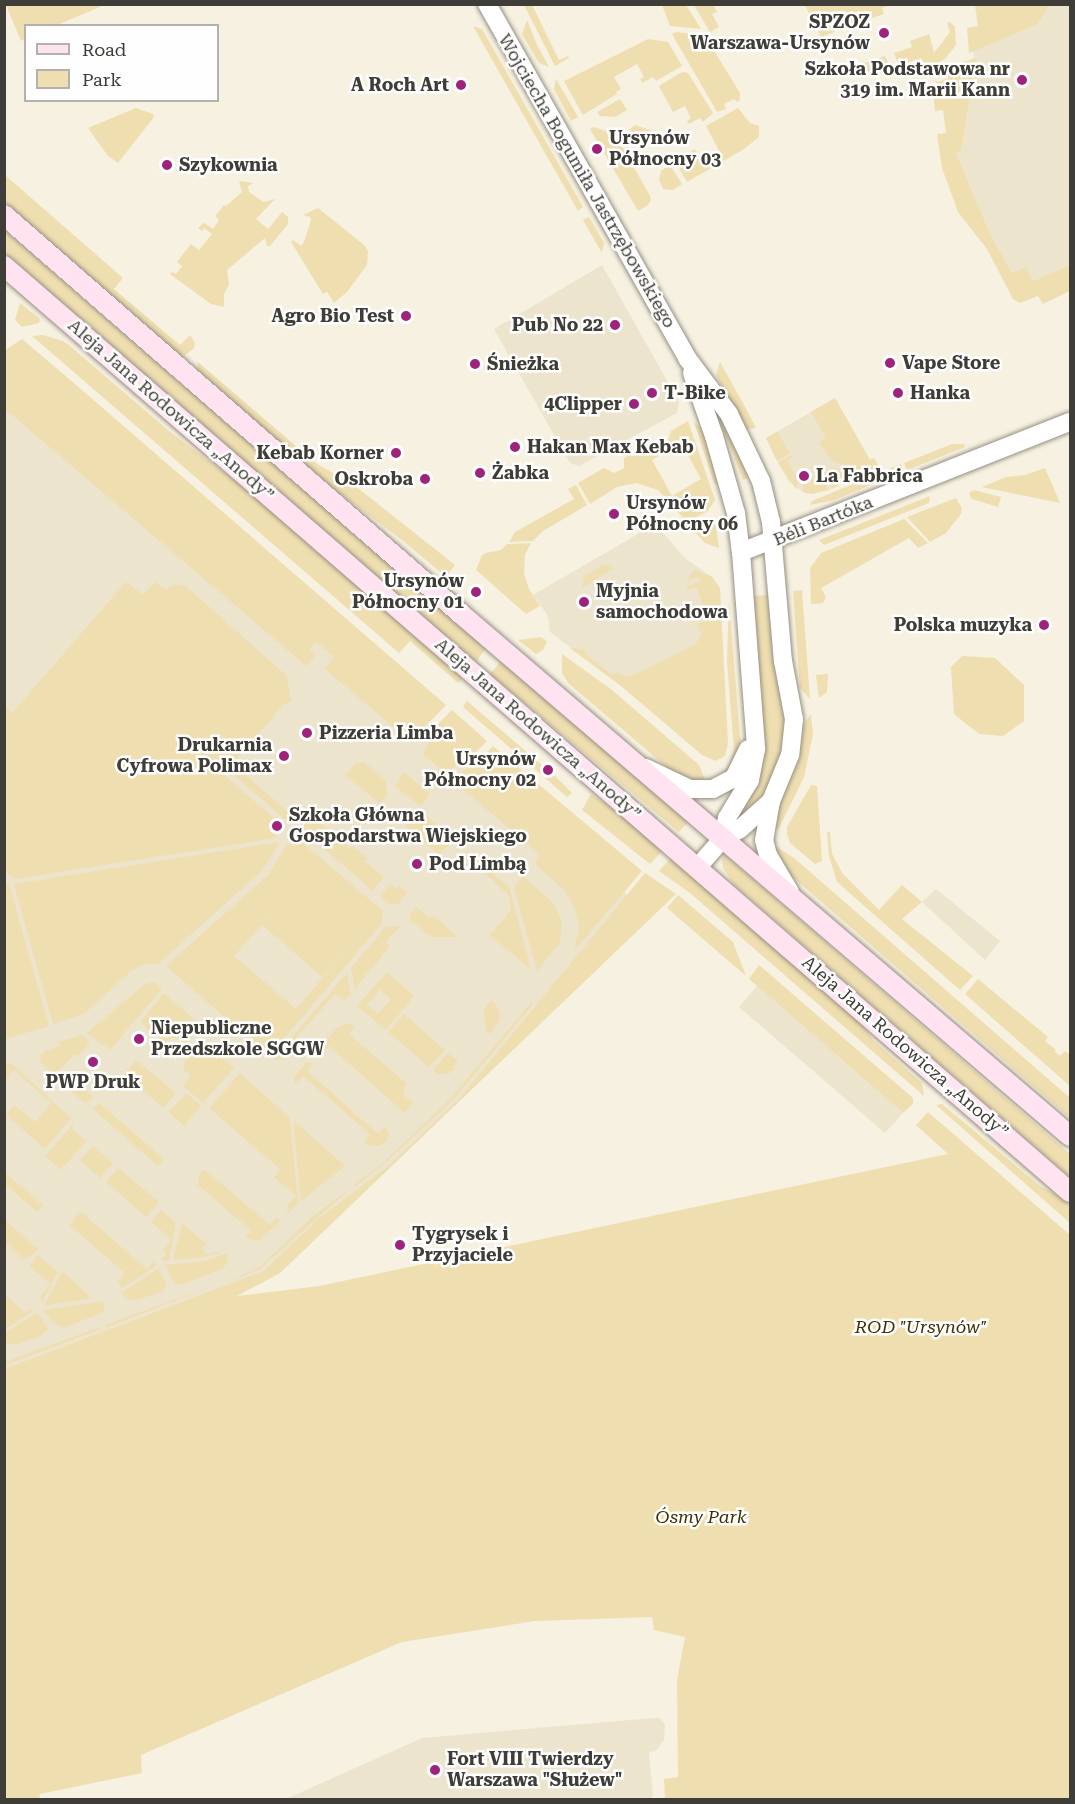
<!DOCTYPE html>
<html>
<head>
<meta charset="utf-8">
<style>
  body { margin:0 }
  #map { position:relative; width:1075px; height:1804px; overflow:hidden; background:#f6f1e1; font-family:"Roboto Serif",serif }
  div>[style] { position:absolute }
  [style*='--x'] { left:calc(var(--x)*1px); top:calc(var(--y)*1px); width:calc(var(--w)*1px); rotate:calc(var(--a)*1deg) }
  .built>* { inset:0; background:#ede4ce }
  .green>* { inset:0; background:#efdeb0 }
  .roads { filter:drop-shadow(0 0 2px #959082) drop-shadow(0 0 2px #959082) }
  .tertiary>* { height:18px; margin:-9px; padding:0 9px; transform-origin:9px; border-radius:9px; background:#fff }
  .secondary>* { height:20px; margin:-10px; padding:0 10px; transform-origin:10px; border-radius:10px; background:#ffe3f0 }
  .dots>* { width:16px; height:16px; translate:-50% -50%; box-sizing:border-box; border:3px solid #fefefe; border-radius:50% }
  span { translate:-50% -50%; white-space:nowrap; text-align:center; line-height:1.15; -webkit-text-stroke:5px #fefefe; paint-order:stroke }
  .poi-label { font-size:18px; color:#3f3d37; font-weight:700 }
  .right { translate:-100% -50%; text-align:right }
  .left { translate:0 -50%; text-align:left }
  .street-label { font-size:18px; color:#3f3d37 }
  .park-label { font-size:18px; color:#3f3103; font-style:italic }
  .frame { position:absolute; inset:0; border:6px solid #3f3d37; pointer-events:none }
  .legend { position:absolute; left:24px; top:24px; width:195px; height:78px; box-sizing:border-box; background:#fefefe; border:2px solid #b2b1ae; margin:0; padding:8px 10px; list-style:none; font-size:18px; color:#3f3d37 }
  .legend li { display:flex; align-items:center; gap:12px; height:30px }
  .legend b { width:30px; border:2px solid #b2b1ae }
</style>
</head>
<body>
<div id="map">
  <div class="built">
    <div style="clip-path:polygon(1050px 5px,1070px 5px,1070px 265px,1033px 281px,1012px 274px,992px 238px,956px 153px,961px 151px,972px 87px,976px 64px,973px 51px,1038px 24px)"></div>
    <div style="clip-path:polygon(602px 265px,679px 402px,677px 413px,579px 466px,570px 463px,494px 329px)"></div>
    <div style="clip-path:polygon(5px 349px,652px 916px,280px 1273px,5px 1383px)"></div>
    <div style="clip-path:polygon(835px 398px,870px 460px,874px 458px,878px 465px,876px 469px,829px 490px,811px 494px,803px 492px,788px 481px,766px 438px)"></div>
    <div style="clip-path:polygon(655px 524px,686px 559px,712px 577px,720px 588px,722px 634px,621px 686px,550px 632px,548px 616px,533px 595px)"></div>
    <div style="clip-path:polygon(936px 889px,1000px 941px,985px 960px,922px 902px)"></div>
    <div style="clip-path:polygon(757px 986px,903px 1113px,885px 1133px,739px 1007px)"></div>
    <div style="clip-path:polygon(654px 1718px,660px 1718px,665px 1725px,664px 1740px,656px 1751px,649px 1752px,653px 1796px,650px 1799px,286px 1799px,422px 1738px)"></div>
  </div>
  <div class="green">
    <div style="clip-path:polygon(100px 5px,100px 7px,57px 25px,26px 26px,25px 39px,21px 41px,6px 5px)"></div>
    <div style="clip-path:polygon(524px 5px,532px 5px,559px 60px,568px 56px,569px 58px,555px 66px)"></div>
    <div style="clip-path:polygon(662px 5px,686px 5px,701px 29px,670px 26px)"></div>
    <div style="clip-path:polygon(694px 5px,713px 5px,717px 12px,712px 14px,719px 27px,710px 32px)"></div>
    <div style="clip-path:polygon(805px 5px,891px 5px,882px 8px,884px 14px,872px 18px,870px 12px,857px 16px,858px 23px,821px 37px)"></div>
    <div style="clip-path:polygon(975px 5px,975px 4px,1050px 5px,1038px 24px,969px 53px,967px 28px,978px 26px)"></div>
    <div style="clip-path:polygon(527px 20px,537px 45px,549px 67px,539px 63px,522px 34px)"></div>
    <div style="clip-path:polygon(950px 22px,955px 27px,956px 45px,945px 59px,926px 69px,921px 58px,899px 66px,894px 53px,912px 47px,910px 41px,929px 34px,934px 53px,950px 32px,947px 23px)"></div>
    <div style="clip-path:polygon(473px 26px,482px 29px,583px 207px,578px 211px)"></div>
    <div style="clip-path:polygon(677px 32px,705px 36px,740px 93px,740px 100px,737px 102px,734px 99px,724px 104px,726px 109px,717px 112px,672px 34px)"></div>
    <div style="clip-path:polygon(648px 39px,668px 42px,682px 66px,656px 81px,653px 77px,642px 83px,640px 79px,644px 77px,637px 64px,614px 77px,621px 89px,616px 92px,617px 94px,583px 115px,564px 81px)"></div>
    <div style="clip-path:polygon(885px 56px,891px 68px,865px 73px,862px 64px)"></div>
    <div style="clip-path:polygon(975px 58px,976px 64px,961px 151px,956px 153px,992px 238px,1012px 273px,1026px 267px,1033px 281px,1070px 265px,1070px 291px,1043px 304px,1038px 296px,1020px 303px,1013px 299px,987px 249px,958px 212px,942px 168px,937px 134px,946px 133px,943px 110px,935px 111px,933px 92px,938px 88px,935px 79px,938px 82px,948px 78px,947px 74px,961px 63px)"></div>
    <div style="clip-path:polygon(682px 72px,688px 73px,713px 113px,703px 122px,700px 118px,689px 124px,687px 121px,691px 118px,685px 106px,673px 112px,659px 86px)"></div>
    <div style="clip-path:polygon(556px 79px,578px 117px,571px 121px,554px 89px)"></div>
    <div style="clip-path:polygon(620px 99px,627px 110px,615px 117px,600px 116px,597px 112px)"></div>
    <div style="clip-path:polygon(136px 108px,153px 114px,154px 117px,118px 163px,108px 156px,88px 128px)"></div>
    <div style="clip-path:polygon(738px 108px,750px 123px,759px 126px,759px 137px,744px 149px,687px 182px,675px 161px,695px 149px,704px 163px,721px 154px,706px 126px)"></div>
    <div style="clip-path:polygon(635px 125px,656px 132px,661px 138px,640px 150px,630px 129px)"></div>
    <div style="clip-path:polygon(594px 127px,616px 135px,650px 196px,651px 200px,648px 205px,638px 211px,590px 129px)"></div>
    <div style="clip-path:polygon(670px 165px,682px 184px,673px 190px,663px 189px,659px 180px,661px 171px)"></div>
    <div style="clip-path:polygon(5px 175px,123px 278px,114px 289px,180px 345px,190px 335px,195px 343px,194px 348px,184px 356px,176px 353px,5px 204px)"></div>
    <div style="clip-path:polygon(239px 181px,254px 183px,248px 186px,249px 192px,263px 202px,275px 199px,256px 219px,268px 229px,282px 212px,288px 217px,288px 224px,270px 246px,267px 246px,265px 238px,227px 270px,229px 284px,224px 294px,224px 307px,211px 304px,170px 274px,172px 272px,176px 274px,182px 266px,177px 262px,191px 244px,199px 250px,212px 234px,204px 228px,202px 231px,198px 228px,204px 223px,213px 229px,219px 220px,215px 216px,224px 205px,226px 206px,242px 192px)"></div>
    <div style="clip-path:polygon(318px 208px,364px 245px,368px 251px,367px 265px,347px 292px,334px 303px,327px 292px,323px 294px,291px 242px,293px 240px,301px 246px,304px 242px,311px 220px,310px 217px,303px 215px)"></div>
    <div style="clip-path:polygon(589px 217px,604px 243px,602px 253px,583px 220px)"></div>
    <div style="clip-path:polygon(5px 231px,486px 648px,476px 662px,5px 253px)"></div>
    <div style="clip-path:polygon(20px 303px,40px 319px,39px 323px,22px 327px,15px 320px)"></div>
    <div style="clip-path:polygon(43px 335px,63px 341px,70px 346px,169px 431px,245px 488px,464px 677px,458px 683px,410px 641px,399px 653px,32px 336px)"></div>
    <div style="clip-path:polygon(22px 339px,75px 384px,446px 705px,430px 722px,406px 738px,325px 669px,334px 657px,316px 642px,309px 649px,316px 655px,306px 666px,5px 409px,5px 350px)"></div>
    <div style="clip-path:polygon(198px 362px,317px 464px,354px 485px,455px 565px,446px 577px,402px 540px,335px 490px,201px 375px,197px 368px)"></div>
    <div style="clip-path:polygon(720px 362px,743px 403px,756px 428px,748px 429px,744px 427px,716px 375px)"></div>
    <div style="clip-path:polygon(835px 398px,870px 460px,874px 458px,878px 465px,862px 476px,830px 459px,819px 442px,826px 438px,811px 412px)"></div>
    <div style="clip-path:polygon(719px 418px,723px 418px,750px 477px,743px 480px)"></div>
    <div style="clip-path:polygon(688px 421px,715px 500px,708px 511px,687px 522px,658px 490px,636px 483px,617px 487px,590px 504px,578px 483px,604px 468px,614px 473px,624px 468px,624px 458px,648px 444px,660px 451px,660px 455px,652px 460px,672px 496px,701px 479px,682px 444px,671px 447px,668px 440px,671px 431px)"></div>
    <div style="clip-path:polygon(694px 422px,702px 429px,722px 487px,714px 483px)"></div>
    <div style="clip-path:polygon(777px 432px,790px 453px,777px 461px,766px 438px)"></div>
    <div style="clip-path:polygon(952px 444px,964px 444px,965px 447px,907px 470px,904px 463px)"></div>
    <div style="clip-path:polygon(791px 455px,792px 457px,787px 461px,799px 482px,796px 489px,778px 463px)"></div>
    <div style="clip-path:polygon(901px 464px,904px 471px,834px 500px,810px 505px,812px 501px)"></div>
    <div style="clip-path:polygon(834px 467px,858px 478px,832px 488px,825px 472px)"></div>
    <div style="clip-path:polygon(1045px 468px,1060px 503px,982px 487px,1006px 477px,1025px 475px)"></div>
    <div style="clip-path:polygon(821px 473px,829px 490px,811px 494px,803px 492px,804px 483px)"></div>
    <div style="clip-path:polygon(576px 485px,587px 505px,543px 531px,533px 541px,509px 542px,515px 532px,574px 499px,568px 489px)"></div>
    <div style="clip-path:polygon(974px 490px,1001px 497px,998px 507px,972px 499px,969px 493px)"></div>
    <div style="clip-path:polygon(930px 496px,929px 503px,824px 545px,819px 540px)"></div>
    <div style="clip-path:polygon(956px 498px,962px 508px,961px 514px,946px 533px,930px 542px,907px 517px)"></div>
    <div style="clip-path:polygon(904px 519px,928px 543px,918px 548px,909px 538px,821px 588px,826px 597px,823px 603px,811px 604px,810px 568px,821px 553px)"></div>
    <div style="clip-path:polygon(715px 521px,719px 548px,705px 543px,695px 532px)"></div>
    <div style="clip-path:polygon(531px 543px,525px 555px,524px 573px,529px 589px,540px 606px,526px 614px,476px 570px,482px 555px,486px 553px,501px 550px,507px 544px)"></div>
    <div style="clip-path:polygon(603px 565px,609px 565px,613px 569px,582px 588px,584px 577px)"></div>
    <div style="clip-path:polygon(694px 570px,712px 577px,720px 588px,728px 744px,725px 756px,715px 761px,702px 755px,621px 686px,570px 648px,585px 650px,585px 654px,612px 675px,617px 673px,630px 677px,695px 645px,703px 632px,698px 630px,697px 624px,707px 621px,697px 587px,687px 590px,687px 586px,701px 581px,700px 577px,687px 580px)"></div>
    <div style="clip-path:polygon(126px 582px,143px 595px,155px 582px,166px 590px,174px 584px,186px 586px,287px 676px,291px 701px,283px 705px,224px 775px,281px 824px,276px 829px,276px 838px,14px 879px,5px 871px,5px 707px,12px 713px)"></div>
    <div style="clip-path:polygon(802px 590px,810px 699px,800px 688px,793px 591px)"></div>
    <div style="clip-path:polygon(769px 595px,785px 704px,786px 728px,783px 749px,764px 794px,744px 819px,739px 814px,754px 791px,761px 771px,764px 746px,752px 596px)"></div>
    <div style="clip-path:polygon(729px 600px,741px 750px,738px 765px,719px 778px,730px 764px,734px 751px,727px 661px)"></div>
    <div style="clip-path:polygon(541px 637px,547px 642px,543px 650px,536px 654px,518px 640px)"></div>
    <div style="clip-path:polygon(562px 654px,612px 690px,699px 765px,707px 785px,676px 775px,568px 683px,562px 673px)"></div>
    <div style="clip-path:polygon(962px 656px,995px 658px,1024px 685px,1024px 721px,1003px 736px,979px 734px,954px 714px,951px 667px)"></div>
    <div style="clip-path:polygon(501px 661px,688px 822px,679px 832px,490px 674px)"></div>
    <div style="clip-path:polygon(828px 674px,827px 692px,819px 698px,816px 675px)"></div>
    <div style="clip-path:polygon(467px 701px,542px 765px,541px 767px,551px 777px,554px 775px,572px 793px,567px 797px,463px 707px)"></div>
    <div style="clip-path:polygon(452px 710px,487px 741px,472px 756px,445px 773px,423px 754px,436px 726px)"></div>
    <div style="clip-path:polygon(811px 714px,813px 734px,804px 777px,779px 828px,773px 831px,777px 809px,798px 761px,803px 726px)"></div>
    <div style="clip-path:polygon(493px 746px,642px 871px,574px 951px,579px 928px,575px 908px,564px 890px,535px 864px,540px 855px,451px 779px,479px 760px)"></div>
    <div style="clip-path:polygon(364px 762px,386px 781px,387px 795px,380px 804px,345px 775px,356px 763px)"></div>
    <div style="clip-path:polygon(237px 768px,291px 814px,286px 820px,235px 776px,234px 771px)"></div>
    <div style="clip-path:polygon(404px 772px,430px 794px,422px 805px,418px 805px,395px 786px)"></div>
    <div style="clip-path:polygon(811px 785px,817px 786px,822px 861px,815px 864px,790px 843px,787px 834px,787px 827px)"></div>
    <div style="clip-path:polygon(591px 794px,627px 818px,663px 850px,650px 864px,582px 810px)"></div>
    <div style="clip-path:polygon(313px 813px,320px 819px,318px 821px,350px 848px,352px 846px,367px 858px,365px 861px,384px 877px,373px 891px,305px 832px,304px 823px)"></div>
    <div style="clip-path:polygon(423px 813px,449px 835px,450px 843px,439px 855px,405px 826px,415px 814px)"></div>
    <div style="clip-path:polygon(827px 832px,830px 832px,832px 854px,843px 874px,879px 910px,902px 885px,922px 902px,902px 919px,973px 976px,960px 990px,837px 882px,829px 856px)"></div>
    <div style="clip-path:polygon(evenodd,298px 839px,383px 911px,382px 923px,269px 1056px,166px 966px,268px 875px,286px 846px,298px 839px,297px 884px,262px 925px,322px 977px,358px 937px,296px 1009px,234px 956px,297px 884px)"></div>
    <div style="clip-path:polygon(280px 842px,262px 871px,158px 964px,146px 964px,132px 970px,84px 1014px,53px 1024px,14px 884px)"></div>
    <div style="clip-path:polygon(774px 845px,794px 858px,1070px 1098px,1070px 1118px,787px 872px)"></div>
    <div style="clip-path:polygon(468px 852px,509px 887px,531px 970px,490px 935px,511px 910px,509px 895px,462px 853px)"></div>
    <div style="clip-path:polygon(725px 855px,1070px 1154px,1070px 1177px,734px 885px,723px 868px,722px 859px)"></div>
    <div style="clip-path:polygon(672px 857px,858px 1019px,874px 1041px,922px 1083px,924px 1096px,690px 893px,659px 871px)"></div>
    <div style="clip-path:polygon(645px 873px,676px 894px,280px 1273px,237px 1296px,319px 1286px,948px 1154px,916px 1125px,928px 1112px,1070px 1235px,1070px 1799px,665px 1799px,664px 1779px,678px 1777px,677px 1680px,685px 1637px,654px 1630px,652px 1617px,535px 1621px,402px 1642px,141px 1755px,142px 1773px,40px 1794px,39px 1799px,5px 1799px,5px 1369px,264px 1271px,318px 1219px,386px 1168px,458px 1100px)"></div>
    <div style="clip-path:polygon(523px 876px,553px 903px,562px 922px,560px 942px,537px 971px,514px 888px)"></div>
    <div style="clip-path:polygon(9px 884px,49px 1026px,5px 1039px,4px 885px)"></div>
    <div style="clip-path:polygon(391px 884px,396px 889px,399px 886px,407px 893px,398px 904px,389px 904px,380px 896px)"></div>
    <div style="clip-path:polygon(678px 895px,733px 942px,746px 976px,667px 908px)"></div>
    <div style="clip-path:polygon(416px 907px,430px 918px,433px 915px,457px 937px,431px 937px,410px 920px,410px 914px)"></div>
    <div style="clip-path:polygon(400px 926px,386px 942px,390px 946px,355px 989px,351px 968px,386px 927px)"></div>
    <div style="clip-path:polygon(759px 965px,913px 1098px,913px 1104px,903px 1113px,749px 979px)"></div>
    <div style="clip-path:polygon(evenodd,387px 972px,414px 996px,386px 1030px,357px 1006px,387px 972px,380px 990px,391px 999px,378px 1014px,367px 1005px,380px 990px)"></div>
    <div style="clip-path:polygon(347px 973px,351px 994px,344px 1001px,335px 994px,280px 1056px,284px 1060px,273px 1059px)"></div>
    <div style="clip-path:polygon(978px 979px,1048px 1037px,1045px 1041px,1056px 1050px,1055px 1052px,1060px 1056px,1065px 1051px,1070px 1055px,1070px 1086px,965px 994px)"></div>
    <div style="clip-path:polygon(155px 982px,162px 989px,110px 1050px,87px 1033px,145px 984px)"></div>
    <div style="clip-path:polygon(164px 993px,201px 1025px,185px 1044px,178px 1038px,171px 1038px,165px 1044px,140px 1022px)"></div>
    <div style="clip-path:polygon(491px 1000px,497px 1007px,500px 1016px,497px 1025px,489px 1034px,486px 1032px,484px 1009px)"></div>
    <div style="clip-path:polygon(531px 1003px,533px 1004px,453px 1100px,384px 1164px,356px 1186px,354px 1185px,382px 1164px,449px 1100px)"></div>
    <div style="clip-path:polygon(404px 1014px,445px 1050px,429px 1067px,388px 1032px)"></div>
    <div style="clip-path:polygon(348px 1023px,355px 1026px,349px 1034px,406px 1083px,403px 1094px,413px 1103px,405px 1113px,329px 1046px,322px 1054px,320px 1052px,320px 1047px,337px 1028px)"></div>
    <div style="clip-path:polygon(82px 1035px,90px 1043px,78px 1056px,75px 1054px,54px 1076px,41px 1063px,40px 1056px,44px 1051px,60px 1046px,59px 1042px)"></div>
    <div style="clip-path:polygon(203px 1041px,234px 1068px,203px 1103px,183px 1086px,191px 1076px,184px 1070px,184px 1062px)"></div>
    <div style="clip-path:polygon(448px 1053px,458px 1061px,453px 1067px,455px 1069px,448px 1074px,437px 1074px,433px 1070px)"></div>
    <div style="clip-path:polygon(136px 1060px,176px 1093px,163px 1108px,124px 1074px)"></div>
    <div style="clip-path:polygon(5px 1063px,12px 1064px,71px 1118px,45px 1149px,6px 1115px,14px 1105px,35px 1122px,51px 1103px,14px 1070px,5px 1081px)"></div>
    <div style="clip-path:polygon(306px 1063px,314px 1063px,307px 1071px,378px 1134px,386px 1126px,389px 1134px,387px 1141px,379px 1146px,365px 1144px,363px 1143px,370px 1134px,303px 1076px,295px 1084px,294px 1077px)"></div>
    <div style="clip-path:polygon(240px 1073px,290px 1118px,298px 1204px,285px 1216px,289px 1209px,287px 1206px,296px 1196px,274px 1177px,280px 1169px,209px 1108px)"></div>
    <div style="clip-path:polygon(73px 1080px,93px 1097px,86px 1104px,70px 1090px)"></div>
    <div style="clip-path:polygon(186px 1093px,201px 1106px,184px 1126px,169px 1112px)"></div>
    <div style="clip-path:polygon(99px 1103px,164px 1159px,158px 1166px,93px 1109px)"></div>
    <div style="clip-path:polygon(942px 1104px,1040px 1186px,1070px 1202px,1070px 1223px,936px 1105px)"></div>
    <div style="clip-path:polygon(294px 1121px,345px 1166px,301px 1201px,294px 1131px)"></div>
    <div style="clip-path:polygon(75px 1122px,72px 1129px,86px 1141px,61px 1170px,45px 1156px)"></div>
    <div style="clip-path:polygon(93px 1146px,113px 1163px,100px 1178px,80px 1160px)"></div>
    <div style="clip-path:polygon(118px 1168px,159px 1202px,146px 1217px,106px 1182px)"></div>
    <div style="clip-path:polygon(204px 1169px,270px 1225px,276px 1218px,280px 1221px,259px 1241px,245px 1238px,251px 1231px,198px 1185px,199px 1175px)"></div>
    <div style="clip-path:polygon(4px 1172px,43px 1205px,37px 1212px,5px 1184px)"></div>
    <div style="clip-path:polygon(351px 1188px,261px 1268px,224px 1284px,261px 1266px,313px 1216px)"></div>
    <div style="clip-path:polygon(161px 1210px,176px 1223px,169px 1260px,164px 1261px,162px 1259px,167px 1254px,163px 1250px,172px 1240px,151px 1222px)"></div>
    <div style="clip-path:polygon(81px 1212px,147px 1269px,153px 1262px,157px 1265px,122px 1288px,118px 1282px,125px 1273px,69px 1225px)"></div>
    <div style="clip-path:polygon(5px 1220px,38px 1249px,24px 1261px,5px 1242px)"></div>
    <div style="clip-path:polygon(182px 1223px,208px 1245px,202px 1247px,205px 1255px,227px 1250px,205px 1257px,173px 1260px)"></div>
    <div style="clip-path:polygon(228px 1253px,227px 1263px,222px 1269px,181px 1285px,174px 1283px,165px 1265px,206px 1261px)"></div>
    <div style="clip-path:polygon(38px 1255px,58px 1272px,41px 1304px,42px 1299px,40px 1297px,50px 1284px,29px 1266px)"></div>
    <div style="clip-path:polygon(158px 1269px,167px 1284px,162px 1292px,136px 1300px,128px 1299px,121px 1293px)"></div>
    <div style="clip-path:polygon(63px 1271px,91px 1298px,44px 1306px,61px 1274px)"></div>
    <div style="clip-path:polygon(218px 1284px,105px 1328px,105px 1325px)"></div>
    <div style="clip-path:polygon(5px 1295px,26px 1313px,30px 1309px,32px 1312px,5px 1329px)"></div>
    <div style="clip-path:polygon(105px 1301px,104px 1310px,99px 1314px,63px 1328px,54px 1323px,43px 1310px)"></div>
    <div style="clip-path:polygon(37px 1313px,48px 1328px,43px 1335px,16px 1345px,5px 1343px,5px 1333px)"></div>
    <div style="clip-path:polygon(100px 1327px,101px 1329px,5px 1365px,5px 1362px)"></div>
  </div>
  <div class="roads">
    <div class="tertiary">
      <div style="--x:487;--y:4;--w:407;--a:60.5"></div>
      <div style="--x:687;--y:358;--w:70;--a:53.1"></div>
      <div style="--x:729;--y:414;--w:74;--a:64.5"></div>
      <div style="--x:761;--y:481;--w:42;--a:76.3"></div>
      <div style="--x:771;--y:522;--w:140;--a:85.1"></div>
      <div style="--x:783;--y:661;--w:59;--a:79.3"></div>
      <div style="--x:794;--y:719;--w:36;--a:96"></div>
      <div style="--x:790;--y:755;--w:50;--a:112.4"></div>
      <div style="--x:771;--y:801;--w:40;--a:100"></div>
      <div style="--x:764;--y:840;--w:16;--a:75"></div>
      <div style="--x:768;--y:855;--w:43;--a:59.3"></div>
      <div style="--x:692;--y:373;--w:67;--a:70.8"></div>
      <div style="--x:714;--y:436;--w:80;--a:74.1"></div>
      <div style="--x:736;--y:513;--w:39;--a:83"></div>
      <div style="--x:741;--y:552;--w:198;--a:85.6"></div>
      <div style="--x:756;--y:749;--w:32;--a:101"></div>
      <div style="--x:750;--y:780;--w:44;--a:121.2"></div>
      <div style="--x:727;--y:818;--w:22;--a:103"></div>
      <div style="--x:741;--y:552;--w:354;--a:-21.6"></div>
      <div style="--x:646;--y:768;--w:49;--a:25.5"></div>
      <div style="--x:690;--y:789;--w:23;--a:0"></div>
      <div style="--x:713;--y:789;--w:24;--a:-28"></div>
      <div style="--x:734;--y:778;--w:32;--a:-64"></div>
      <div style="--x:697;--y:868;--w:38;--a:-49"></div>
      <div style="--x:722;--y:839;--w:21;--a:-29"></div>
      <div style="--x:740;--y:829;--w:42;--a:-42.1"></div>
    </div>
    <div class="secondary">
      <div style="--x:4;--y:215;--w:607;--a:41.12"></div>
      <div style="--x:461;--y:614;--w:802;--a:40.6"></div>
      <div style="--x:4;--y:266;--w:1412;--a:40.98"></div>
    </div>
  </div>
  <div class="dots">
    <div style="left:884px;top:33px;background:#9d237b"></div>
    <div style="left:1022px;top:80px;background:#9d237b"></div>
    <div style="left:461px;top:85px;background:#9d237b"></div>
    <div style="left:597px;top:149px;background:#9d237b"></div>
    <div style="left:167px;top:165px;background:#9d237b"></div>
    <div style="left:406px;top:316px;background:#9d237b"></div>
    <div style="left:615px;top:325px;background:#9d237b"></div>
    <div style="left:890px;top:363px;background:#9d237b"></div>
    <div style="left:475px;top:364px;background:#9d237b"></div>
    <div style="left:652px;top:393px;background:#9d237b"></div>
    <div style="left:898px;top:393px;background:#9d237b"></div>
    <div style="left:634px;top:404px;background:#9d237b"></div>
    <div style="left:515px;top:447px;background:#9d237b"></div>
    <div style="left:396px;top:453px;background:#9d237b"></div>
    <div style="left:480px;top:473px;background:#9d237b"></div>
    <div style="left:804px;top:476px;background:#9d237b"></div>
    <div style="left:425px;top:479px;background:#9d237b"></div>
    <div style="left:614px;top:514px;background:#9d237b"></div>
    <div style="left:476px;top:592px;background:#9d237b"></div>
    <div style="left:584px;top:602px;background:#9d237b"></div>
    <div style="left:1044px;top:625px;background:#9d237b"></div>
    <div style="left:307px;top:733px;background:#9d237b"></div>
    <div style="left:284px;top:756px;background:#9d237b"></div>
    <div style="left:548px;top:770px;background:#9d237b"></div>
    <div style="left:277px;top:826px;background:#9d237b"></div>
    <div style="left:417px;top:864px;background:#9d237b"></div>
    <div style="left:139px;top:1039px;background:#9d237b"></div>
    <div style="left:93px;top:1062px;background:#9d237b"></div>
    <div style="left:400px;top:1245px;background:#9d237b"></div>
    <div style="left:435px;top:1770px;background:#9d237b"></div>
  </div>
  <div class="poi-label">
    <span class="right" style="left:870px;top:33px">SPZOZ<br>Warszawa-Ursynów</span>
    <span class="right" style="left:1010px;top:80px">Szkoła Podstawowa nr<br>319 im. Marii Kann</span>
    <span class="right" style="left:449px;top:85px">A Roch Art</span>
    <span class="left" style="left:609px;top:149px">Ursynów<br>Północny 03</span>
    <span class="left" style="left:179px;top:165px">Szykownia</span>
    <span class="right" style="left:394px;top:316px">Agro Bio Test</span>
    <span class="right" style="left:603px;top:325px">Pub No 22</span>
    <span class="left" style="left:902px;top:363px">Vape Store</span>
    <span class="left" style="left:487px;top:364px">Śnieżka</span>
    <span class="left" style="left:664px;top:393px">T-Bike</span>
    <span class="left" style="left:910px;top:393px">Hanka</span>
    <span class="right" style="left:622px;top:404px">4Clipper</span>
    <span class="left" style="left:527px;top:447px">Hakan Max Kebab</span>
    <span class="right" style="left:384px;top:453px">Kebab Korner</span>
    <span class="left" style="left:492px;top:473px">Żabka</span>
    <span class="left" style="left:816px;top:476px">La Fabbrica</span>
    <span class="right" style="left:413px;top:479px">Oskroba</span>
    <span class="left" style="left:626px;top:514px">Ursynów<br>Północny 06</span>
    <span class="right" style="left:464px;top:592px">Ursynów<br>Północny 01</span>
    <span class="left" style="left:596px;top:602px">Myjnia<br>samochodowa</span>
    <span class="right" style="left:1032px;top:625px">Polska muzyka</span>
    <span class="left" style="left:319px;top:733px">Pizzeria Limba</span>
    <span class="right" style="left:272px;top:756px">Drukarnia<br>Cyfrowa Polimax</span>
    <span class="right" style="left:536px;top:770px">Ursynów<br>Północny 02</span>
    <span class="left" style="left:289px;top:826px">Szkoła Główna<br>Gospodarstwa Wiejskiego</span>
    <span class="left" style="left:429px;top:864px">Pod Limbą</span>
    <span class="left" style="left:151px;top:1039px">Niepubliczne<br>Przedszkole SGGW</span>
    <span style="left:93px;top:1082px">PWP Druk</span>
    <span class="left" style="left:412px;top:1245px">Tygrysek i<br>Przyjaciele</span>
    <span class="left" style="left:447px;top:1770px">Fort VIII Twierdzy<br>Warszawa "Służew"</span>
  </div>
  <div class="street-label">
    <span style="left:587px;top:181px;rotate:60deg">Wojciecha Bogumiła Jastrzębowskiego</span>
    <span style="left:171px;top:410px;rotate:41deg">Aleja Jana Rodowicza „Anody”</span>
    <span style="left:823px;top:521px;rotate:-22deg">Béli Bartóka</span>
    <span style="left:538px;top:729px;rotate:41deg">Aleja Jana Rodowicza „Anody”</span>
    <span style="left:905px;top:1047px;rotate:41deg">Aleja Jana Rodowicza „Anody”</span>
  </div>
  <div class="park-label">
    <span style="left:921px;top:1327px">ROD "Ursynów"</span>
    <span style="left:701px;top:1517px">Ósmy Park</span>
  </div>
  <div class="frame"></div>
  <ul class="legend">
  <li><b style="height:8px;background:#ffe3f0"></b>Road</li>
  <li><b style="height:16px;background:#efdeb0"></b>Park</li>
  </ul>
</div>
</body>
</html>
